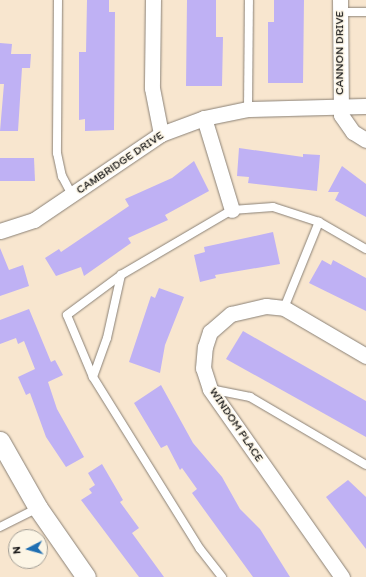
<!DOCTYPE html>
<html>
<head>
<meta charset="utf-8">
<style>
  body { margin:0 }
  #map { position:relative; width:366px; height:577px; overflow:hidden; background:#f8e6cf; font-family:Itim,sans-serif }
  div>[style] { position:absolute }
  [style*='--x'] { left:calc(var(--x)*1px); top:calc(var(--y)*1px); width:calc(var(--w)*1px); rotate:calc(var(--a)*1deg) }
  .building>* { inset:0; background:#bfb1f4 }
  .roads { filter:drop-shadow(0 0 1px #8a8176) drop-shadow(0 0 1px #8a8176) }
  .service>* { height:8px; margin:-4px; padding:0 4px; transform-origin:4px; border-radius:4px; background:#fff }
  .minor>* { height:15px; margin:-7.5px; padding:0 7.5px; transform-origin:7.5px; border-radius:7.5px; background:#fff }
  .tertiary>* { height:19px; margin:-9.5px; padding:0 9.5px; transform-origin:9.5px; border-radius:9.5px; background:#fff }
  span { translate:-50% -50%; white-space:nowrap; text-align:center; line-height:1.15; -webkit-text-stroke:3px #fcf5e5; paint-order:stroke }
  .street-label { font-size:12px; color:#1c1c1c }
  .north { position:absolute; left:8px; top:529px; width:40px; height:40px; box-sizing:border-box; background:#fcf5e5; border:1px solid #a29e95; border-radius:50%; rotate:264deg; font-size:11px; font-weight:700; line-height:16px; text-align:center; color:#1c1c1c }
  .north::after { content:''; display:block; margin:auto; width:14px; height:18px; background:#1f6fb2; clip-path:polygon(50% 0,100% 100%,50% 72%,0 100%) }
</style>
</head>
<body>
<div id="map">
  <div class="building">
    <div style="clip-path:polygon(87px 0,109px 0,109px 12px,115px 12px,114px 130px,85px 131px,85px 119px,79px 120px,79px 52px,86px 52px)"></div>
    <div style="clip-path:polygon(187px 0,216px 0,216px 37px,223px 37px,222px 86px,186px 86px)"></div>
    <div style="clip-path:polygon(274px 0,304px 0,303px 83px,268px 83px,268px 22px,274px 22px)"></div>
    <div style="clip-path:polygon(0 43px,12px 44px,11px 54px,31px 54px,30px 68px,22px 68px,18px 131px,0 131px,4px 84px,0 84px)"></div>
    <div style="clip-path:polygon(239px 148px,303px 157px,303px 154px,320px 155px,317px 191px,248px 183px,249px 177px,237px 176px)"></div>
    <div style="clip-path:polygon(0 158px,34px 158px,35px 181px,0 181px)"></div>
    <div style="clip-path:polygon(194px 161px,209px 191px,165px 215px,168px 220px,128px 238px,131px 243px,84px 276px,81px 267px,56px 276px,45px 258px,59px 249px,61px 252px,129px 206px,125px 199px,172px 178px)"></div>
    <div style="clip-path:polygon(342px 166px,366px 184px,366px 217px,335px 200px,339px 192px,328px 192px)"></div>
    <div style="clip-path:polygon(273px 232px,280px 264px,215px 275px,216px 278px,200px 282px,194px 255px,205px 252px,204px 247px)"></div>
    <div style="clip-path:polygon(0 248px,9px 270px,23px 265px,29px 286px,0 296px)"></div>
    <div style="clip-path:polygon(322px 260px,331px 265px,333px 260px,366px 278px,366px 311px,309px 283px)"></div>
    <div style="clip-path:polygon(159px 288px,184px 297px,165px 345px,160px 373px,129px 362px,151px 296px,155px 298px)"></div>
    <div style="clip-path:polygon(29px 309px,51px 362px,55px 360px,63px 375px,48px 382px,57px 409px,84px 457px,66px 467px,46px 437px,30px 393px,26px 395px,18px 377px,35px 369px,24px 341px,18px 344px,16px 338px,0 344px,0 320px)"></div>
    <div style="clip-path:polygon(243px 331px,366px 401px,366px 437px,226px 359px)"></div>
    <div style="clip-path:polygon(161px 385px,193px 443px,222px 477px,240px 509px,260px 529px,290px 577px,253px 577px,192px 493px,197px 489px,182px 468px,180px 470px,167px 445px,161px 448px,134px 403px)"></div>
    <div style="clip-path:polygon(102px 464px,123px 500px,120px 502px,139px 528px,132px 533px,164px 577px,139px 577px,81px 500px,92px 493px,89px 489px,95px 485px,88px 473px)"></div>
    <div style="clip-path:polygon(348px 480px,366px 497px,366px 549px,326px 497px)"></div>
  </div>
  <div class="roads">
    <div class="service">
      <div style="--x:58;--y:0;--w:153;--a:90.4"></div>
      <div style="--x:57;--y:153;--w:24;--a:78"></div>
      <div style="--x:62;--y:176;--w:21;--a:62"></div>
      <div style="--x:340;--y:12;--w:26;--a:0"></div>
      <div style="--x:248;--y:109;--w:109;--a:-89.5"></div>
      <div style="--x:284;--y:308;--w:93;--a:-67.9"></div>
      <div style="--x:93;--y:377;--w:41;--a:-70.3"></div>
      <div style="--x:107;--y:338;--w:65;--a:-77.5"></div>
      <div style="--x:210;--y:389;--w:41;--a:11.3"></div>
      <div style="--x:250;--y:397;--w:134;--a:30.4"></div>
      <div style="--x:0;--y:527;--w:42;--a:-26.6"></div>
      <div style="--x:222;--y:577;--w:36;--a:-128"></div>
      <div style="--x:200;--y:549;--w:203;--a:-121.9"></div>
      <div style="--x:93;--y:377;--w:67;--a:-112.8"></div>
      <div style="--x:67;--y:315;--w:67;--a:-36.5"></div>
      <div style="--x:121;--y:275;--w:129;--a:-30.4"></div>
      <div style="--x:232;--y:210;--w:41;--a:-4.2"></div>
      <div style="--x:273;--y:207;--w:48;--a:18.1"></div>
      <div style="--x:319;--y:222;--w:54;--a:29.9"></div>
    </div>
    <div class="minor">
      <div style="--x:153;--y:0;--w:88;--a:90.7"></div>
      <div style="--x:152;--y:88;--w:47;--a:78.9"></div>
      <div style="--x:340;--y:0;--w:115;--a:89.5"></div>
      <div style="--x:341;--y:115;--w:21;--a:55"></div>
      <div style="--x:353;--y:132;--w:15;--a:32"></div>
      <div style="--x:204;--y:118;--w:96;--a:73.1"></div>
      <div style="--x:0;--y:231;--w:36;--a:-18"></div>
      <div style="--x:34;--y:220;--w:153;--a:-34.1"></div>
      <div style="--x:161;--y:134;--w:46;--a:-20.4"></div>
      <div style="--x:204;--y:118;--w:45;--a:-11.6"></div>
      <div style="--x:248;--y:109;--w:118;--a:-1.5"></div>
      <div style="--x:342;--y:577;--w:230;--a:-125.1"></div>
      <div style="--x:210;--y:389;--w:22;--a:-108"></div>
      <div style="--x:203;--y:368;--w:21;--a:-85"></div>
      <div style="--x:205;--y:347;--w:16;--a:-72"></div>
      <div style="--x:210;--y:332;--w:28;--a:-41"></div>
      <div style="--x:231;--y:314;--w:36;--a:-13"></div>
      <div style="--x:266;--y:306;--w:18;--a:6"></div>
      <div style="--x:284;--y:308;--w:95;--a:30.3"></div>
    </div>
    <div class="tertiary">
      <div style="--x:0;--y:441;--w:77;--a:60.4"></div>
      <div style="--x:38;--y:508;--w:84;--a:55.2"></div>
    </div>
  </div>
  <div class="street-label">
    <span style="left:340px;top:53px;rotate:-90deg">CANNON DRIVE</span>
    <span style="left:120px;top:163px;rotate:-34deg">CAMBRIDGE DRIVE</span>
    <span style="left:236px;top:425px;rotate:56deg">WINDOM PLACE</span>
  </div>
  <div class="north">N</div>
</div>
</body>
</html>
